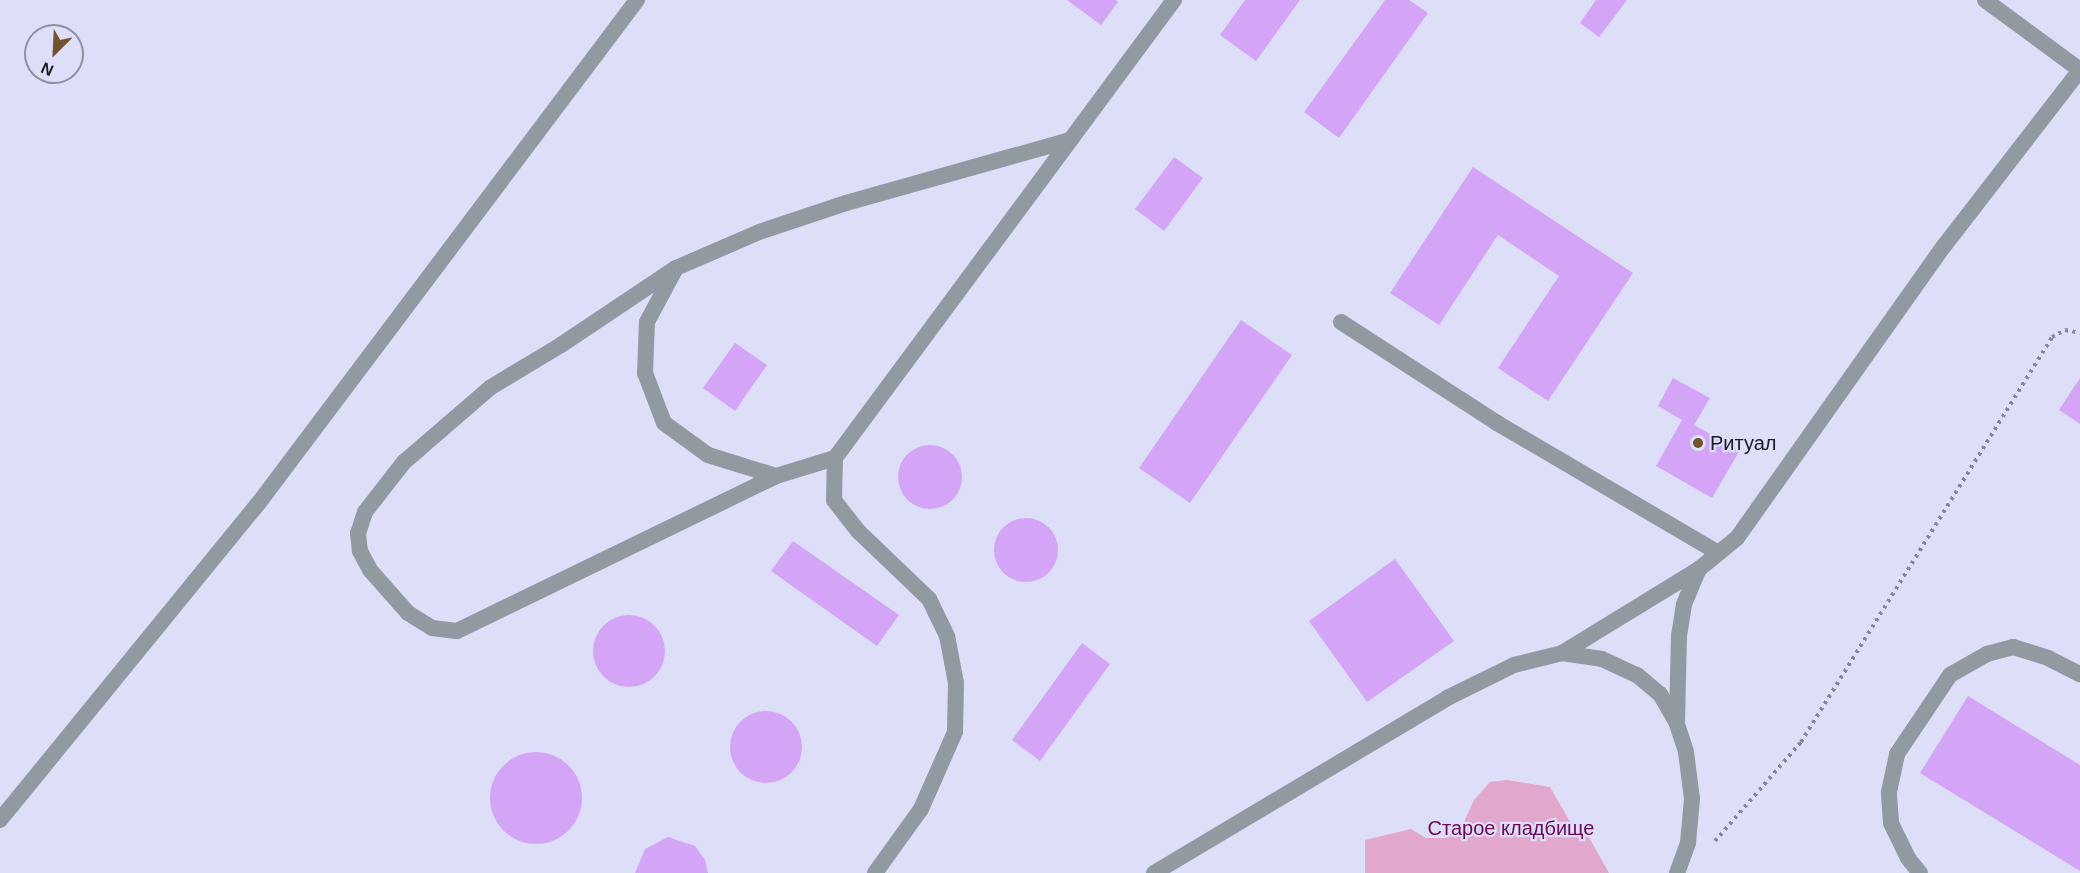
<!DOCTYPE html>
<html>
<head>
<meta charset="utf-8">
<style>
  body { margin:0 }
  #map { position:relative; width:2080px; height:873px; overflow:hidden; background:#dcdff7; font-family:Helvetica,sans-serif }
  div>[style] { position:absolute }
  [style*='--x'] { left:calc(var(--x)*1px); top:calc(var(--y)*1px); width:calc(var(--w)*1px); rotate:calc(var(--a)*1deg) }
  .green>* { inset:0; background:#e2a7cd }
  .building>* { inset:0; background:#d4a5f7 }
  .round { border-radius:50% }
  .path>* { height:4px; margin-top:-2px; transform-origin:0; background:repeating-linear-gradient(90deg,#858798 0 3px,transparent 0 7.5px) }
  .service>* { height:16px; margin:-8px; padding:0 8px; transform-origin:8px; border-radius:8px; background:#9199a1 }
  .minor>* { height:16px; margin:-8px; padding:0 8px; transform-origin:8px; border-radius:8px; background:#9199a1 }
  .dots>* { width:16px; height:16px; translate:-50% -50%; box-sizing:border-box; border:3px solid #dcdff7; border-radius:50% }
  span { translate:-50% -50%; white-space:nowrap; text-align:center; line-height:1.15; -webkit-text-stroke:4.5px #dcdff7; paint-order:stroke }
  .poi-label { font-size:20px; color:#1a1b23 }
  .left { translate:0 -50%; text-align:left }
  .park-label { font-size:20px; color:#6d0657 }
  .north { position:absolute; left:24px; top:24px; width:60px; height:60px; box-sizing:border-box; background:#dcdff7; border:2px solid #8e91a2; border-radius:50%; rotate:204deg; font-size:16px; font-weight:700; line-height:24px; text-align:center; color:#1a1b23 }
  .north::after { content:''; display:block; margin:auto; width:21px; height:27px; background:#74532a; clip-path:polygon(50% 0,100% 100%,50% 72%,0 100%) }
</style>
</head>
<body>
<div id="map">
  <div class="green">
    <div style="clip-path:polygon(1507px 780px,1550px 787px,1569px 820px,1586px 832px,1609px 873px,1365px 873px,1365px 840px,1411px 829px,1426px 838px,1446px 838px,1463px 824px,1474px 800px,1490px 782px)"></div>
  </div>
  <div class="building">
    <div style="clip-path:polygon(1067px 0,1116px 0,1118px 2px,1101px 25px)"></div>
    <div style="clip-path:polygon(1245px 0,1300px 0,1256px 61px,1220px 35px)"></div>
    <div style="clip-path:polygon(1385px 0,1409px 0,1428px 13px,1339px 138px,1304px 112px)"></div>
    <div style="clip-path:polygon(1596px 0,1627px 0,1599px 37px,1580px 23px)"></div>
    <div style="clip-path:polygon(1174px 157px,1203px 178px,1164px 231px,1135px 209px)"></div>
    <div style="clip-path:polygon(1473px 167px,1633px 273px,1548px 401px,1498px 368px,1559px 276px,1498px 235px,1439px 325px,1390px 293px)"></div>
    <div style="clip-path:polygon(1241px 320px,1292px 355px,1190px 503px,1139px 468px)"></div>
    <div style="clip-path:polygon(735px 343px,767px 365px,735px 411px,703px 388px)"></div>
    <div style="clip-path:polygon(1673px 378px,1710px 398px,1694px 425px,1740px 450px,1712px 498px,1656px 466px,1682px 420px,1658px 406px)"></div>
    <div style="clip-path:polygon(2080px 378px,2080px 424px,2059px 410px)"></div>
    <div class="round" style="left:898px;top:445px;width:64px;height:64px"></div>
    <div class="round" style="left:994px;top:518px;width:64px;height:64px"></div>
    <div style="clip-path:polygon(793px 541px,899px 615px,877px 646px,771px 571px)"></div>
    <div style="clip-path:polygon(1395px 559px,1454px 641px,1367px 702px,1309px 621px)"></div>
    <div class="round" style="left:593px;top:615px;width:72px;height:72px"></div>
    <div style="clip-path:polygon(1082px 643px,1110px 664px,1040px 761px,1012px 740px)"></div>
    <div style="clip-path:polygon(1968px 696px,2080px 765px,2080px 871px,1920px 773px)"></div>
    <div class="round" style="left:730px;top:711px;width:72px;height:72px"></div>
    <div class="round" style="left:490px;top:752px;width:92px;height:92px"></div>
    <div style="clip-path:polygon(668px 837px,695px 846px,705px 860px,708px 873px,635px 873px,645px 849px)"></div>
  </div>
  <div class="path">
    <div style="--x:1715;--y:841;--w:131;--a:-49"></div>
    <div style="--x:1801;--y:742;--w:476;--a:-58.2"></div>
    <div style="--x:2052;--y:337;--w:15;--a:-28"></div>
    <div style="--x:2065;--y:330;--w:15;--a:11"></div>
  </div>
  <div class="service">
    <div style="--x:1985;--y:0;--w:118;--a:36.4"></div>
    <div style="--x:676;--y:268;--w:138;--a:146.2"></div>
    <div style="--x:561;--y:345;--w:82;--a:149"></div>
    <div style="--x:491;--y:387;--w:115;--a:139.2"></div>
    <div style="--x:404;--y:462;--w:63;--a:128"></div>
    <div style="--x:365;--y:512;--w:22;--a:108"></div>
    <div style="--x:358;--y:533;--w:18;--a:84"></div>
    <div style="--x:360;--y:551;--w:21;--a:62"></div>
    <div style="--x:370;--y:570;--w:57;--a:48.5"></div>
    <div style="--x:408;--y:613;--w:28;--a:32"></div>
    <div style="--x:432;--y:628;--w:25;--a:7"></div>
    <div style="--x:457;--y:631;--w:355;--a:-25.9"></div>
    <div style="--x:1341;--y:322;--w:186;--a:32.9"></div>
    <div style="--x:1497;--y:423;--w:257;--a:30.4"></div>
    <div style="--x:835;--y:458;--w:62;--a:163"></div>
    <div style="--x:776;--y:476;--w:71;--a:-162.8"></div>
    <div style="--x:708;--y:455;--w:54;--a:-144"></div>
    <div style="--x:664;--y:423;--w:53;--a:-110.8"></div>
    <div style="--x:645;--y:373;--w:51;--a:-87.8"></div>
    <div style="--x:647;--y:322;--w:61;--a:-61.8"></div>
    <div style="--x:676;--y:268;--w:90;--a:-23.4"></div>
    <div style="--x:759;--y:232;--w:92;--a:-18.4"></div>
    <div style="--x:846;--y:203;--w:233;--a:-15.7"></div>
    <div style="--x:0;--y:820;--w:408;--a:-50.8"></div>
    <div style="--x:258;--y:504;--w:631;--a:-53.06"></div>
    <div style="--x:875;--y:873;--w:79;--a:-54.3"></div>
    <div style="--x:921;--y:809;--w:84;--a:-66.2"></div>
    <div style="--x:955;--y:732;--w:49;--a:-88.8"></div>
    <div style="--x:956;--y:683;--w:48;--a:-100.8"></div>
    <div style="--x:947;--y:636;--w:41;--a:-115.9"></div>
    <div style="--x:929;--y:599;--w:98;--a:-136.2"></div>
    <div style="--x:858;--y:531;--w:39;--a:-128"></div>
    <div style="--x:834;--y:500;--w:42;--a:-88.6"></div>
    <div style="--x:835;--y:458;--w:570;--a:-53.49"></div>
    <div style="--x:1920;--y:873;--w:19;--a:-129"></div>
    <div style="--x:1908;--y:858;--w:39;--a:-116"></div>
    <div style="--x:1891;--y:823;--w:31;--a:-94"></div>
    <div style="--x:1889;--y:792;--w:39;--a:-78"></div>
    <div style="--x:1897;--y:754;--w:95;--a:-56.1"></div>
    <div style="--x:1950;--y:675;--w:43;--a:-29.6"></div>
    <div style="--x:1987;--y:654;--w:27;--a:-15"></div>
    <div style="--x:2013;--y:647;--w:37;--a:17"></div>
    <div style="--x:2048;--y:658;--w:36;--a:27"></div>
  </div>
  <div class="minor">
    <div style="--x:1562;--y:653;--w:161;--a:-31.5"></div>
    <div style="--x:1699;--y:569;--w:49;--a:-39.2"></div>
    <div style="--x:1737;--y:538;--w:358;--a:-54.7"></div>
    <div style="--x:1944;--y:246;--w:222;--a:-52.3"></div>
    <div style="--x:1677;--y:723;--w:87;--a:-88.7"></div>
    <div style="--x:1679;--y:636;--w:32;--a:-81"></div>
    <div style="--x:1684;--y:604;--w:38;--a:-67"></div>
    <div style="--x:1154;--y:873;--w:341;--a:-30.8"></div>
    <div style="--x:1447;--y:698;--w:75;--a:-26.2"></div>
    <div style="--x:1514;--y:665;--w:49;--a:-14"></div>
    <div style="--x:1562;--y:653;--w:40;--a:8.5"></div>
    <div style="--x:1602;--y:659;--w:38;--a:25"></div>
    <div style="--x:1637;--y:675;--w:30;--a:40"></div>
    <div style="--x:1660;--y:694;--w:34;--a:60"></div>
    <div style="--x:1677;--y:724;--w:29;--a:72"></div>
    <div style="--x:1686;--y:752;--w:47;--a:82.7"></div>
    <div style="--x:1692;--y:799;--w:44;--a:95.2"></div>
    <div style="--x:1688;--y:843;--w:32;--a:110"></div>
  </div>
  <div class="dots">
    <div style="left:1698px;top:443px;background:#74532a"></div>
  </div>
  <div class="poi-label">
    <span class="left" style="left:1710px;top:443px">Ритуал</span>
  </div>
  <div class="park-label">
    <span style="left:1511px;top:828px">Старое кладбище</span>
  </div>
  <div class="north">N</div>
</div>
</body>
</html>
